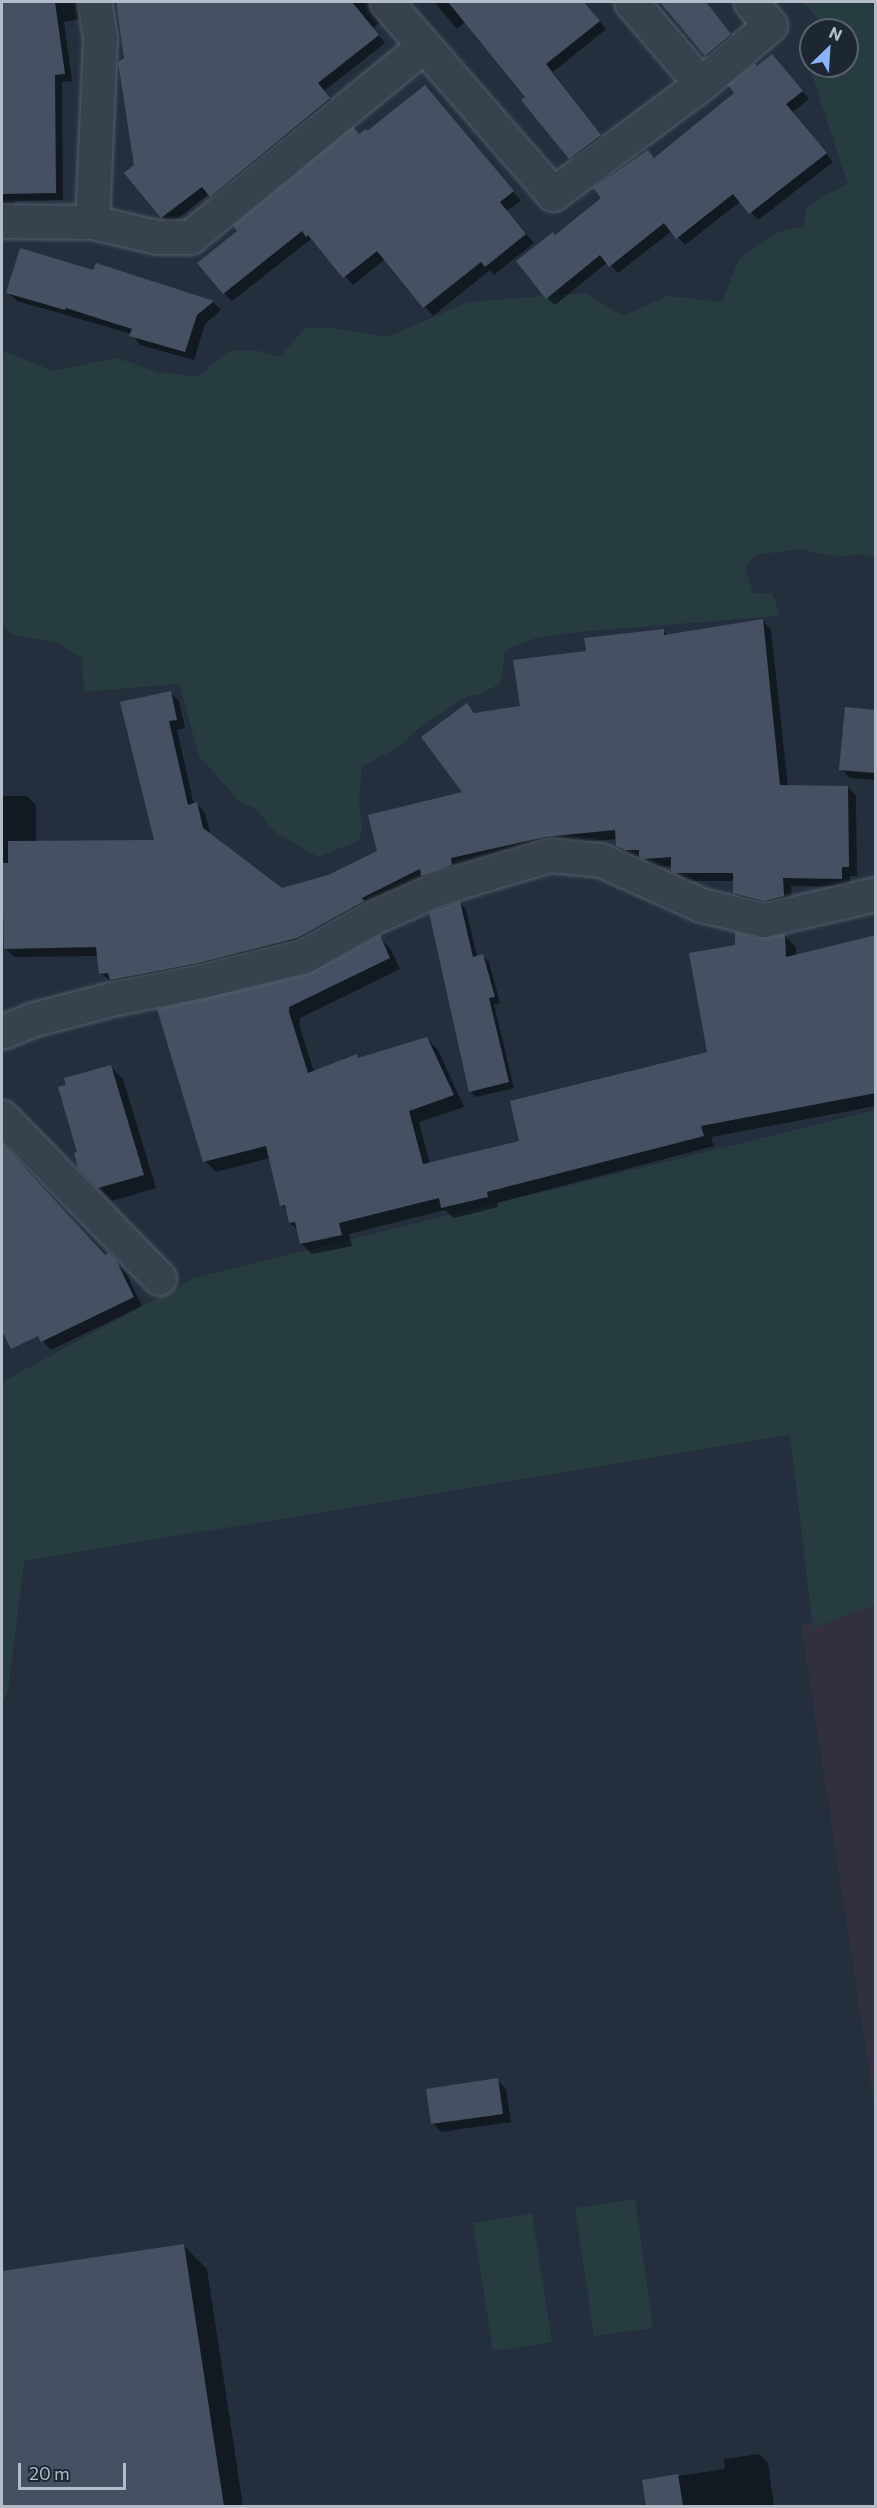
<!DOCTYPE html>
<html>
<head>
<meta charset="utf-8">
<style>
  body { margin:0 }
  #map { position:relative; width:877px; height:2508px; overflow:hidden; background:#242f3e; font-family:Commissioner,sans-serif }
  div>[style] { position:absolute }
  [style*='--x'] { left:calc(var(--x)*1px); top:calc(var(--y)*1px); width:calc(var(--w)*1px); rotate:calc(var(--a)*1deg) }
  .medical>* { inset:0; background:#32303f }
  .green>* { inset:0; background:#263c3f }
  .shadow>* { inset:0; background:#0007 }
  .building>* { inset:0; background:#455162 }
  .roads { filter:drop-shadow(0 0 2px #565f6c) drop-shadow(0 0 2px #565f6c) }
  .minor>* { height:33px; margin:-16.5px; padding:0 16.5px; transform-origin:16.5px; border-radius:16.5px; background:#38414e }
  span { translate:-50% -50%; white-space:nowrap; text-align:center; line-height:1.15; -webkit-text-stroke:4.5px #1d2633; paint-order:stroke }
  .frame { position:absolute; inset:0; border:3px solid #b4bcc9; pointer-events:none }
  .north { position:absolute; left:799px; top:18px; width:60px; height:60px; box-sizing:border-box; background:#1d2633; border:2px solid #59626f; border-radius:50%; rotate:25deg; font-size:16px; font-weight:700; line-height:24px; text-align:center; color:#b4bcc9 }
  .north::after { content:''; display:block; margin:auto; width:21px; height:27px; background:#8ab4f8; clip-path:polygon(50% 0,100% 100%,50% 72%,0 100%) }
  .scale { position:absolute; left:18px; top:2463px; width:108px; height:27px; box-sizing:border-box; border:3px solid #b4bcc9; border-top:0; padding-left:8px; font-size:18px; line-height:21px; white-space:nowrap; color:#b4bcc9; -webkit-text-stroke:4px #1d2633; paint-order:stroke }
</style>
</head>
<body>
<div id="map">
  <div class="medical">
    <div style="clip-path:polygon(875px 1602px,875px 2110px,801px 1625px)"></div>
  </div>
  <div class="green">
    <div style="clip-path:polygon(802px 2px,875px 2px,875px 557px,862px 554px,835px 557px,801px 549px,755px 555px,745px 568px,753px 593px,772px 594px,779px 611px,777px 616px,578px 632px,536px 638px,505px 650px,501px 683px,479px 695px,467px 696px,416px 730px,401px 746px,362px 766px,359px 801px,362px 830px,359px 841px,318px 857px,275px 832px,256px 809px,240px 802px,199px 756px,179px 684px,84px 692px,82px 658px,58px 643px,17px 636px,5px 629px,2px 621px,2px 350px,53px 371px,117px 358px,158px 372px,197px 377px,229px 351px,255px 350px,280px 357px,305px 328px,333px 328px,388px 337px,468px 302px,586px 293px,623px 316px,667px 296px,722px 302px,739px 259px,778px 232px,804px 226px,806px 209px,822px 197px,848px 184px,809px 65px,811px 62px,811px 66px,847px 66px,847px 30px,821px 30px,821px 22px)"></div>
    <div style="clip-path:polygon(875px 1110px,875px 1605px,813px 1628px,790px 1435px,24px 1561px,8px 1689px,2px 1707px,2px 1382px,194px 1278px)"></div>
    <div style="clip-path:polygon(635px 2199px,653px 2328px,594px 2336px,575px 2208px)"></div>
    <div style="clip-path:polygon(532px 2214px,552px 2342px,493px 2351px,473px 2223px)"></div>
  </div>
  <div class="shadow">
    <div style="clip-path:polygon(2px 2px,85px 2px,83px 19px,64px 22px,72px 81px,62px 82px,63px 200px,15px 201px,15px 205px,2px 206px)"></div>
    <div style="clip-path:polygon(114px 2px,377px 2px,375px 15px,379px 23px,373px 28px,385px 43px,324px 91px,336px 106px,218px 203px,209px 194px,170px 225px,127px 173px,136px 166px,126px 59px,118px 7px)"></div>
    <div style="clip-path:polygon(434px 2px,584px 2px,606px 29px,553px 72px,607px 143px,578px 165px,466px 21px,457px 29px)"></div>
    <div style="clip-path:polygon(662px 2px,705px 2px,737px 42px,713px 63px)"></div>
    <div style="clip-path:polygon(772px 56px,809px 99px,793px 112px,833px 162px,758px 220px,741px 201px,685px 245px,672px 231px,618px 273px,608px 262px,555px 305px,547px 298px,555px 237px,603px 198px,648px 152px,655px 159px,736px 94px,757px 68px)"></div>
    <div style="clip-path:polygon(425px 87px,521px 201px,507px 211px,534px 243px,494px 275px,490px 270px,433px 316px,385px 259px,353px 285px,311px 239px,232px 301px,224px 293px,360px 136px)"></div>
    <div style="clip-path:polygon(106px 268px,213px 302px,221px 310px,205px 324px,194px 360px,140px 345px,132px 334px,17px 301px,8px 293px)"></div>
    <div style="clip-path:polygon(763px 621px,771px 630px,788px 787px,848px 787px,856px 796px,857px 876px,850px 876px,850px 887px,791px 886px,792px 905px,774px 909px,744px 902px,735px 893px,734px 881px,685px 881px,673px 870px,673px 866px,654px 867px,643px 858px,626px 855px,617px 846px,617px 839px,554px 845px,306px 947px,118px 988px,101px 973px,99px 956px,14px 957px,5px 948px,2px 796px,27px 796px,36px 805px,36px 842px,156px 841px,170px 692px,179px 701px,185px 728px,177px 730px,194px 805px,197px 804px,205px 813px,211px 836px,281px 890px,328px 877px,378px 852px,464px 793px,467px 705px,476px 714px,522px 707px,588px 652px,663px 631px,668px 636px)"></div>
    <div style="clip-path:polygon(876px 712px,876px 780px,850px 778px,841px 769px)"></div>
    <div style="clip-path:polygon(460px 903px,466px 909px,477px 957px,482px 956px,489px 962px,500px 1003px,494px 1004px,514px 1088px,476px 1097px,470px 1091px)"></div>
    <div style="clip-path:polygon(785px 936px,796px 947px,796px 956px,876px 937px,876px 1106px,711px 1137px,714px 1146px,497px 1203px,498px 1207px,454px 1218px,445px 1210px,349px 1234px,352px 1246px,312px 1254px,301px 1243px,299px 1231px,290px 1223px,288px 1211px,282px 1205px,270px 1158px,216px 1172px,205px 1161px,159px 1010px,309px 976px,379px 937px,390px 948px,400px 969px,300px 1018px,299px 1024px,314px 1072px,357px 1056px,360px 1059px,426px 1038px,438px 1050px,464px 1107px,419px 1122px,430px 1164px,521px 1142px,709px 1053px,737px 946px)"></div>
    <div style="clip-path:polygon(110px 1066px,123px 1079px,156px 1188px,112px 1201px,79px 1167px,79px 1153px)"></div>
    <div style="clip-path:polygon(3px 1147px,105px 1256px,108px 1255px,126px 1273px,142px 1306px,51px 1350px,2px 1296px)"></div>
    <div style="clip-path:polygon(497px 2080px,506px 2089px,511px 2122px,441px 2132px,433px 2123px)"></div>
    <div style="clip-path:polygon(183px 2245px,207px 2269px,243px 2506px,2px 2506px,2px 2272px)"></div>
    <div style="clip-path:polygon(759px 2454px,768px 2463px,774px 2506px,648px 2506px,644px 2481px,725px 2469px,724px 2459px)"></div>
  </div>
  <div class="building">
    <div style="clip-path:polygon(2px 2px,55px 2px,65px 74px,55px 75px,56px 193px,2px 194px)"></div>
    <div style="clip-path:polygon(116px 2px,352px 2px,379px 35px,318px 83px,330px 98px,210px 197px,202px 187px,161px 218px,124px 173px,134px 165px,118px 62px,124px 58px)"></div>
    <div style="clip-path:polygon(448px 2px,584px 2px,600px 21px,546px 64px,601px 135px,569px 159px,521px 100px,525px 97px)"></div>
    <div style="clip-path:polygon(660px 2px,706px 2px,731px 34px,705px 56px)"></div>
    <div style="clip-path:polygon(772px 54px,803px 91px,786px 104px,827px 153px,749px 214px,733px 194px,676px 239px,664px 223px,609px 267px,600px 255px,546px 299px,516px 261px,553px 232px,555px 235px,601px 198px,593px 188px,648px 150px,654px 158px,734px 93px,728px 85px,755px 63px,757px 66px)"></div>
    <div style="clip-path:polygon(425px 85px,514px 191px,500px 202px,526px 234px,485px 267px,481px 262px,423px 308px,377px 251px,343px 278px,308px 235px,306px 237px,302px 231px,223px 294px,197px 263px,237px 231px,233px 226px,353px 127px,359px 134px,366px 129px,367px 131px)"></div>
    <div style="clip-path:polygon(20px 248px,93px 270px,96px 263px,214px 301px,197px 315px,185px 352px,129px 336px,132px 329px,66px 308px,65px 310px,6px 293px)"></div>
    <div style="clip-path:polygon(763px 619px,780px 785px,848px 786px,849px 867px,842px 867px,842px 879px,783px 878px,784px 896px,764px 901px,733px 893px,733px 873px,675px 873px,671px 871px,671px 857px,644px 859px,639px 857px,639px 850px,625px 850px,616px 846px,615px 830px,545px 837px,451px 858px,452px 865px,421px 876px,420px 869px,362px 898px,364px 901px,297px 938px,198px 963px,110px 980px,108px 973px,99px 974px,96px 947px,4px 949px,2px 863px,8px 863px,8px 841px,154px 840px,120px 702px,171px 691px,177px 720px,169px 721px,188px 805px,197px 802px,203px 828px,282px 888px,328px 875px,377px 851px,368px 815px,462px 792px,421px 737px,467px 703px,474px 713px,520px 706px,513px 660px,586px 651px,584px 638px,664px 629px,664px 635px)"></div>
    <div style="clip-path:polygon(845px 707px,876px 710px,876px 773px,839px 770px)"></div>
    <div style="clip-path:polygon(460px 901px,473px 957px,483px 954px,495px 997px,489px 998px,509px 1082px,469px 1092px,429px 913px)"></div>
    <div style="clip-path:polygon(735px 932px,760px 938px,785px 934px,786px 957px,876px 935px,876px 1093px,701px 1126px,704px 1136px,487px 1192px,488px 1197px,441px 1208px,439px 1198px,339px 1223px,342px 1235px,300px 1244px,295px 1222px,289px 1223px,285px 1205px,280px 1206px,266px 1146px,203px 1162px,157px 1009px,309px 974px,380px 935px,390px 958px,289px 1007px,289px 1012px,308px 1073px,357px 1054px,358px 1058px,427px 1037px,454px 1095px,409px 1111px,423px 1164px,519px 1141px,510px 1101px,707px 1052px,689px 953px,735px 945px)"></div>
    <div style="clip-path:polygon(111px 1065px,144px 1175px,98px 1188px,78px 1168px,74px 1153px,77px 1152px,58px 1087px,66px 1085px,64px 1078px)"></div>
    <div style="clip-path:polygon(2px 1143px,105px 1255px,109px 1253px,117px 1262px,134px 1297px,41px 1342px,38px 1336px,11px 1349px,2px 1331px)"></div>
    <div style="clip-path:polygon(498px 2078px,503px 2114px,431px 2124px,426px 2089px)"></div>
    <div style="clip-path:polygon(184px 2244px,224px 2506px,2px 2506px,2px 2271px)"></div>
    <div style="clip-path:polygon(678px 2474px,683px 2506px,646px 2506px,642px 2480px)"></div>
  </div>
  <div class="roads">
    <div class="minor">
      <div style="--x:386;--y:2;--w:254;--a:49"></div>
      <div style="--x:553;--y:194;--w:184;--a:-36.6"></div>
      <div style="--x:701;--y:84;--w:91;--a:-40.5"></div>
      <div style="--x:770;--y:25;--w:30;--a:-130"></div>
      <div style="--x:631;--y:2;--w:108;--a:49.5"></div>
      <div style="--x:2;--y:221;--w:90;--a:0.6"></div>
      <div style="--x:92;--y:222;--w:67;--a:13"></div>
      <div style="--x:157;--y:237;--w:33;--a:0"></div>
      <div style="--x:190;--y:237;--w:301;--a:-39.3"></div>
      <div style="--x:92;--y:222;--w:184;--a:-87.5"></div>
      <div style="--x:100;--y:38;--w:36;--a:-99"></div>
      <div style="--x:2;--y:1032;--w:31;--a:-22"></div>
      <div style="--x:31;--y:1020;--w:83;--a:-14.7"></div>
      <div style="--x:111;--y:999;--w:93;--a:-11.2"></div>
      <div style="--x:202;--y:981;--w:105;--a:-13.8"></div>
      <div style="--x:304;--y:956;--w:78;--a:-29.2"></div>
      <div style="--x:372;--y:918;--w:73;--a:-24.1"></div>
      <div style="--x:439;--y:888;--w:116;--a:-16.6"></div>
      <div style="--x:550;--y:855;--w:51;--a:5.6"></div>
      <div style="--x:601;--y:860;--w:110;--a:24.2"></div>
      <div style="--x:701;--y:905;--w:65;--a:13.4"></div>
      <div style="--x:764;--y:920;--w:115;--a:-13.1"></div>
      <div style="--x:2;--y:1117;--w:225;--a:45.7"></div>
    </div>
  </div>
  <div class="frame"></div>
  <div class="north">N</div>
  <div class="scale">20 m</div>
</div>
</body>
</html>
